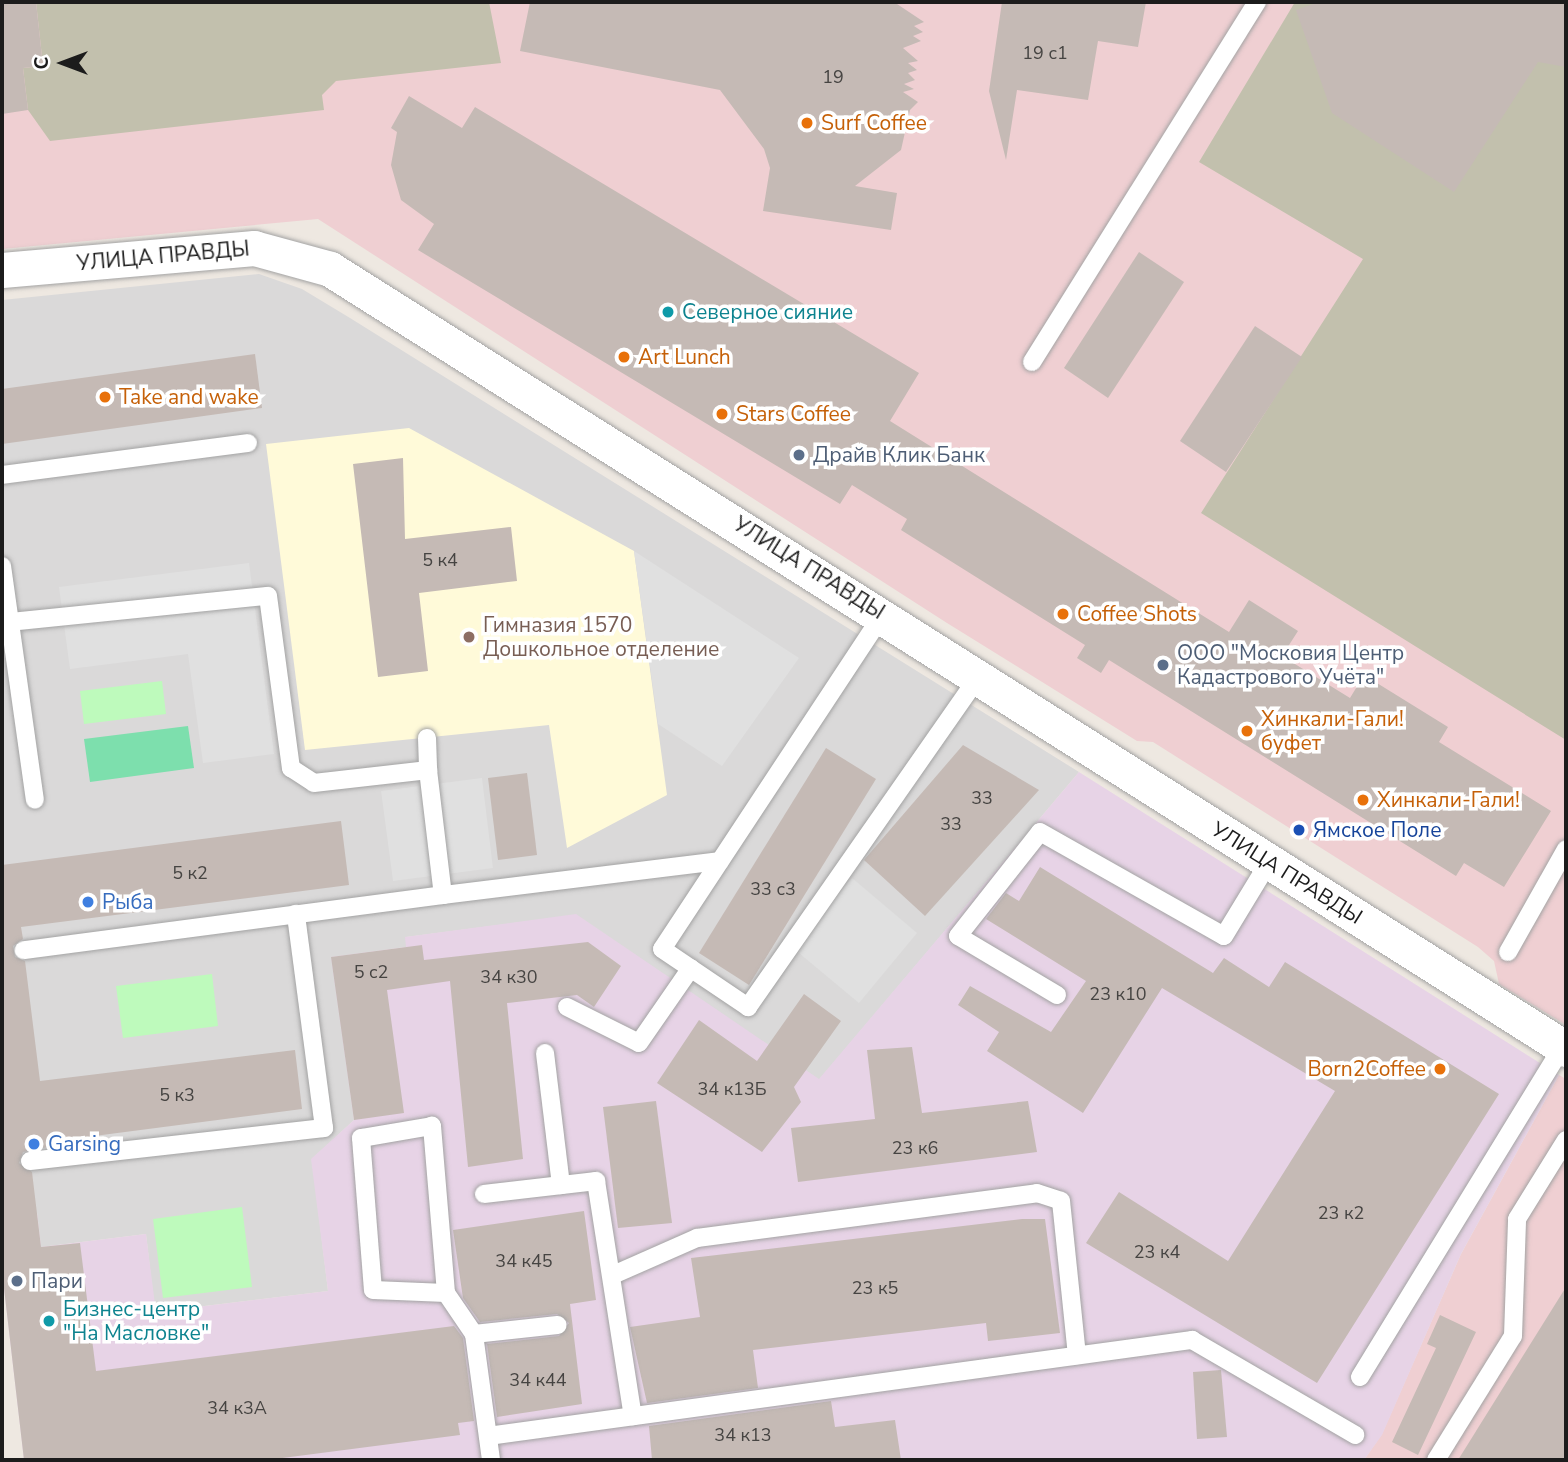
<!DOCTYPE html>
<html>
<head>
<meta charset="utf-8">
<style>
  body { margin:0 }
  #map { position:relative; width:1568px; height:1462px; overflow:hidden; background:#eee8e1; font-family:"Nunito Sans",sans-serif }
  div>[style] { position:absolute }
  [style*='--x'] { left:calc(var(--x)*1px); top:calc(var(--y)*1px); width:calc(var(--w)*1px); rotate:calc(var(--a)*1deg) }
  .residential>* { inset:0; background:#dad9d9 }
  .commercial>* { inset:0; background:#efcfd2 }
  .industrial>* { inset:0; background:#e7d3e6 }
  .education>* { inset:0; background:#fffad9 }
  .construction>* { inset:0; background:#c2c0ad }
  .park>* { inset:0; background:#befabc }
  .pitch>* { inset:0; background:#7ddfad }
  .parking>* { inset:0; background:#e0e0e0 }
  .building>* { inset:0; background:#c5bab5 }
  .roads { filter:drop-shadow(0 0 2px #a3a3a3) drop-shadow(0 0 2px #a3a3a3) }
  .lane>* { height:18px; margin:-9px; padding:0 9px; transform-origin:9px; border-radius:9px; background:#fff }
  .street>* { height:35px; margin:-17.5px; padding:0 17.5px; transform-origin:17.5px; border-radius:17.5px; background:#fff }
  .dots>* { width:19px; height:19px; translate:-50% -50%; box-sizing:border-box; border:4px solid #fff; border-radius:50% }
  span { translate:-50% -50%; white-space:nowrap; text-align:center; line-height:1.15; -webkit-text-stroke:7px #fff; paint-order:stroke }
  .number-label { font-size:18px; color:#464442 }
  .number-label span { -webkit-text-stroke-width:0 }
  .food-label { font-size:21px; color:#c56008 }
  .left { translate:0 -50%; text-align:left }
  .right { translate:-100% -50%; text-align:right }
  .street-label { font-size:21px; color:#1c1c1c }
  .culture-label { font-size:21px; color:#0d838f }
  .service-label { font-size:21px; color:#4e5e75 }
  .education-label { font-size:21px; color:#785e54 }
  .transit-label { font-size:21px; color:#164399 }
  .shop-label { font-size:21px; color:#366cbe }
  .frame { position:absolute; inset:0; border:4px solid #1c1c1c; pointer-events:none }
  .north { position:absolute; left:28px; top:28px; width:70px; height:70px; -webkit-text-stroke:5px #fff; paint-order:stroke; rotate:270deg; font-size:19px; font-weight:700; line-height:28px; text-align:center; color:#1c1c1c }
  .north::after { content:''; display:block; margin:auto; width:24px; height:32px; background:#1c1c1c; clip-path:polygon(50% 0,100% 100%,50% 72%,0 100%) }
</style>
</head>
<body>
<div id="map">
  <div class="residential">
    <div style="clip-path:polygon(259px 274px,302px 289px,350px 318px,1079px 772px,819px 1080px,576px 915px,406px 937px,406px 947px,332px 957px,354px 1120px,312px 1159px,328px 1291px,155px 1312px,146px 1234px,41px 1247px,37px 1213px,2px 1217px,2px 300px)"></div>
  </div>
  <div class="commercial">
    <div style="clip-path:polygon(2px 2px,1566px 2px,1566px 1025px,1499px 984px,1494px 961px,1478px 947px,1153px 742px,1137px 741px,947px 623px,318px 219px,2px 249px)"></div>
    <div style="clip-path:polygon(1559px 1075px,1566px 1079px,1566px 1460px,1364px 1460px,1382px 1434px,1461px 1254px)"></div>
  </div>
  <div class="industrial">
    <div style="clip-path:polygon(1079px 772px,1559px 1075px,1461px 1254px,1382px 1435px,1364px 1460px,24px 1460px,2px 1271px,2px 1217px,37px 1213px,41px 1247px,146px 1234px,156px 1312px,328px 1291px,311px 1159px,354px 1120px,331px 957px,406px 947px,405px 937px,576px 914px,819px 1079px)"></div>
  </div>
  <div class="education">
    <div style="clip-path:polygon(409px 428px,634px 551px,667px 795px,567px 848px,549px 725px,305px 750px,266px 444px)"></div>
  </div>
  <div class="construction">
    <div style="clip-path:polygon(36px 2px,489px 2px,501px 63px,336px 81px,322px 95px,324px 110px,50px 141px,28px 110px,23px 68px,43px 66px)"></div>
    <div style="clip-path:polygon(1295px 2px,1566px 2px,1566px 740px,1201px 513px,1363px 259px,1199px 162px)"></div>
  </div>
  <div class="park">
    <div style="clip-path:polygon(162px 681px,166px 714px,84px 724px,80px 691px)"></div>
    <div style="clip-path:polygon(212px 974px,218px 1026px,123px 1038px,116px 986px)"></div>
    <div style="clip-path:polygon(242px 1207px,252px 1287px,163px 1298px,153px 1219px)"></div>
  </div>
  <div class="pitch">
    <div style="clip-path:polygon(188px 726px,194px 768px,90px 782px,84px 739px)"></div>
  </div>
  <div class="parking">
    <div style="clip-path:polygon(634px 551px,799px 658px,722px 766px,658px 724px)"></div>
    <div style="clip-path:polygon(249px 563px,274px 754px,203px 763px,188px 654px,70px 669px,59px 587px)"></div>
    <div style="clip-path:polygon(482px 778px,493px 868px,393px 881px,381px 791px)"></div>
    <div style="clip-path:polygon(852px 878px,917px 933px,859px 1003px,793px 948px)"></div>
  </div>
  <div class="building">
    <div style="clip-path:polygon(2px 2px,36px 2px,43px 66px,23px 68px,28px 110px,2px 114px)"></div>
    <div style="clip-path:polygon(530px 2px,894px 2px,924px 22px,914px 26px,923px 32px,913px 36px,921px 41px,903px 48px,918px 61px,908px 63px,917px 70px,908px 73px,915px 80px,904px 84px,914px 89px,903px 92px,918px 102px,910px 110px,901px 150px,855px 186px,897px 193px,891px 230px,763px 211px,770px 168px,764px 149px,720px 90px,520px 51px)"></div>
    <div style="clip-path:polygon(1002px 2px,1146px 2px,1138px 47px,1098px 41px,1088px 100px,1017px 90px,1006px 160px,989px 91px)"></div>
    <div style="clip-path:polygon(1319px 2px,1566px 2px,1566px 67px,1538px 62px,1454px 192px,1332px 113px,1296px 10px)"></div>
    <div style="clip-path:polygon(409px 96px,462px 128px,475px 107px,919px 373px,890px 421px,1229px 632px,1249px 600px,1298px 631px,1282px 656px,1350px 698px,1364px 675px,1448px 727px,1439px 742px,1551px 811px,1504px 887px,1464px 863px,1456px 876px,1109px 660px,1101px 673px,1077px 658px,1085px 645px,901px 530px,907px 519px,852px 485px,840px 504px,418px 250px,434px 224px,401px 200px,391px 165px,397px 132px,391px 128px)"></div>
    <div style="clip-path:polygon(1139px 252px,1184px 282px,1108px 398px,1064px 368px)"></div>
    <div style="clip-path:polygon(1255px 326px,1302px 357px,1226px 472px,1180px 441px)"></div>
    <div style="clip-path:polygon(255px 354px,262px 408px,2px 444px,2px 389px)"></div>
    <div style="clip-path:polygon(403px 458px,405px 539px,511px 527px,517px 581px,419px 593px,428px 671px,378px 677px,353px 464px)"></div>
    <div style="clip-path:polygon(963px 745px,1039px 790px,925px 916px,864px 860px)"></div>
    <div style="clip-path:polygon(826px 748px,876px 779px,749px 985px,699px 953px)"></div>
    <div style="clip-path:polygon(527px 773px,537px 855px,498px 860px,488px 778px)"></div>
    <div style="clip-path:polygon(341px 821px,349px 885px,21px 927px,23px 939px,13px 946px,15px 957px,25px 961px,40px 1081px,295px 1050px,302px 1109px,48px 1142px,48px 1147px,23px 1152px,19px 1163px,32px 1172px,41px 1247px,80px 1243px,96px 1371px,454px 1326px,463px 1338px,474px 1421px,458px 1423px,460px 1435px,267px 1460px,24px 1460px,2px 1271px,2px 865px)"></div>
    <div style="clip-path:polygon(1040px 867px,1213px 973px,1224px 958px,1269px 987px,1285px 962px,1499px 1094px,1317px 1383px,1086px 1243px,1119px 1192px,1228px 1261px,1335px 1091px,1162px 988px,1083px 1113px,987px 1051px,999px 1032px,958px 1005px,970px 986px,1051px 1032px,1086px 981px,986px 919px,1006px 893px,1019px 901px)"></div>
    <div style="clip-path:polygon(588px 942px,621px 966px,594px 1007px,577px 995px,507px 1003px,523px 1159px,468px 1167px,450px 981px,387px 990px,404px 1113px,354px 1120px,331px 957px,422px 945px,424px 960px)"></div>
    <div style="clip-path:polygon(804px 994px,841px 1021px,794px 1087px,801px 1102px,762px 1152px,657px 1083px,699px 1020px,757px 1061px)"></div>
    <div style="clip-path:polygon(912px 1047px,922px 1113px,1028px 1101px,1037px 1152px,798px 1182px,791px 1128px,875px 1119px,867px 1050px)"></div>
    <div style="clip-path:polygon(656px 1101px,672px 1223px,618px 1228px,603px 1107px)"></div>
    <div style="clip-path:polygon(584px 1211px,596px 1300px,570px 1304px,582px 1404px,497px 1417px,487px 1344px,559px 1336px,569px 1323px,557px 1314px,480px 1322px,463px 1298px,453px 1230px)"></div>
    <div style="clip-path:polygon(1022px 1219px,1045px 1219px,1060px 1333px,988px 1341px,986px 1323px,753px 1350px,758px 1388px,647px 1403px,630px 1327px,700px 1317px,691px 1258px)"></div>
    <div style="clip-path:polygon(1566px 1287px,1566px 1460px,1458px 1460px)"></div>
    <div style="clip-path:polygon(1440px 1315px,1476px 1332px,1418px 1455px,1392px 1442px,1436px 1348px,1427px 1344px)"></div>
    <div style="clip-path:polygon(1221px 1370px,1227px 1437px,1197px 1439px,1193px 1372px)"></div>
    <div style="clip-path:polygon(831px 1401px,835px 1427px,895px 1420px,901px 1460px,652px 1460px,649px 1426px)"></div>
  </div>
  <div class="roads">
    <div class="lane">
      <div style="--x:1032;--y:362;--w:425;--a:-58"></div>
      <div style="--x:2;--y:475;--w:248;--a:-7.4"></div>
      <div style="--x:2;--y:566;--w:236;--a:82"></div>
      <div style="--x:883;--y:614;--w:401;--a:123.4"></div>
      <div style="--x:662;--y:949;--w:104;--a:34"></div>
      <div style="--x:748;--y:1007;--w:405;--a:-55.1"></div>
      <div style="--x:10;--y:622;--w:259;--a:-5.8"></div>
      <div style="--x:268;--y:596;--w:174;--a:82.4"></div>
      <div style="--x:291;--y:768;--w:27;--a:33"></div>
      <div style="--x:314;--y:783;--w:115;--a:-6.5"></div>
      <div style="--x:428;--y:770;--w:126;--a:83.2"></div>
      <div style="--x:443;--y:895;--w:423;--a:172.5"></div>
      <div style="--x:427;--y:738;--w:32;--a:88"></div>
      <div style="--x:443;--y:895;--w:279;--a:-7"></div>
      <div style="--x:1508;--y:952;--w:118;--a:-60.6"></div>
      <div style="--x:1057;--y:995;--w:115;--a:-149.2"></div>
      <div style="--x:958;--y:936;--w:132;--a:-51.7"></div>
      <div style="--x:1040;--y:832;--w:211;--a:29.5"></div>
      <div style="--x:1224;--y:936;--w:87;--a:-58.7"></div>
      <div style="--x:567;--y:1007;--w:80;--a:26.6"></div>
      <div style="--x:639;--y:1043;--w:91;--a:-55.3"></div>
      <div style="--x:545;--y:1053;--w:133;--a:83.1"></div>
      <div style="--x:30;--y:1161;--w:296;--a:-6.4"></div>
      <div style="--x:324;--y:1128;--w:216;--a:-97.5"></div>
      <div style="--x:484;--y:1194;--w:113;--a:-6.6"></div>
      <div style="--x:596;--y:1181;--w:238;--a:81.1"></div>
      <div style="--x:613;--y:1275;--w:92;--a:-23.8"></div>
      <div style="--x:697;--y:1238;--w:343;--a:-7.5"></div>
      <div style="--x:1037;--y:1193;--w:25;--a:18"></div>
      <div style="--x:1061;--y:1201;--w:155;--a:84.1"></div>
      <div style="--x:446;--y:1293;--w:168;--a:-94.8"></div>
      <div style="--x:432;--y:1126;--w:72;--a:170.4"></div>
      <div style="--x:361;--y:1138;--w:152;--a:85.5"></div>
      <div style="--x:373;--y:1290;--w:73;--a:2.4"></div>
      <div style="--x:446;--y:1293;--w:50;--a:55.7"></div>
      <div style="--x:1360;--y:1377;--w:387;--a:-58.5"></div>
      <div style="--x:488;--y:1436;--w:711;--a:-7.77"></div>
      <div style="--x:1192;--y:1340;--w:189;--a:30.2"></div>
      <div style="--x:491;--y:1460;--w:127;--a:-97.7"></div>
      <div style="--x:474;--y:1334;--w:84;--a:-6.1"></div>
      <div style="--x:1436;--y:1460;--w:146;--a:-58.2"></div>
      <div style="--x:1513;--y:1336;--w:117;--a:-88"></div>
      <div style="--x:1517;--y:1219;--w:93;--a:-58.2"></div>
    </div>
    <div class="street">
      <div style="--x:2;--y:270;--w:253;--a:-5"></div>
      <div style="--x:254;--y:248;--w:79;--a:15.4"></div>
      <div style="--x:330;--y:269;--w:1462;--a:32.25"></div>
    </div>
  </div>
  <div class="dots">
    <div style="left:807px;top:123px;background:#e8710a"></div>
    <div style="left:668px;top:312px;background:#0f9aa8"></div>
    <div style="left:624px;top:357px;background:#e8710a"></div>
    <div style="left:105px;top:397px;background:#e8710a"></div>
    <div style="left:722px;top:414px;background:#e8710a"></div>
    <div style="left:799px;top:455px;background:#5c6f8a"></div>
    <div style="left:1063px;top:614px;background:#e8710a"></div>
    <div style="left:469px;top:637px;background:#8d6e63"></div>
    <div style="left:1163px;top:665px;background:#5c6f8a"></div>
    <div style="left:1247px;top:731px;background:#e8710a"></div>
    <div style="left:1363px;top:800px;background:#e8710a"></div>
    <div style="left:1299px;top:830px;background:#1a4fb4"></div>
    <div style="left:88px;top:902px;background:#3f7fe0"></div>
    <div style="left:1440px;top:1069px;background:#e8710a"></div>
    <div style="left:34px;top:1144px;background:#3f7fe0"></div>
    <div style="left:17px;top:1281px;background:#5c6f8a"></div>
    <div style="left:49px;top:1321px;background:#0f9aa8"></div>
  </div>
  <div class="number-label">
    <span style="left:1045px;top:53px">19 с1</span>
    <span style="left:833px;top:77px">19</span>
    <span style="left:440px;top:560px">5 к4</span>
    <span style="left:982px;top:798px">33</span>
    <span style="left:951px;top:824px">33</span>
    <span style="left:190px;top:873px">5 к2</span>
    <span style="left:773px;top:889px">33 с3</span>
    <span style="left:371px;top:972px">5 с2</span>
    <span style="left:509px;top:977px">34 к30</span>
    <span style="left:1118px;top:994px">23 к10</span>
    <span style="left:732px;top:1089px">34 к13Б</span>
    <span style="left:177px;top:1095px">5 к3</span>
    <span style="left:915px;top:1148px">23 к6</span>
    <span style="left:1341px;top:1213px">23 к2</span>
    <span style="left:1157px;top:1252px">23 к4</span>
    <span style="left:524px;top:1261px">34 к45</span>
    <span style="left:875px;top:1288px">23 к5</span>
    <span style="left:538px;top:1380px">34 к44</span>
    <span style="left:237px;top:1408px">34 к3А</span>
    <span style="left:743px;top:1435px">34 к13</span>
  </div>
  <div class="food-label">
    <span class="left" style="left:821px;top:123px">Surf Coffee</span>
    <span class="left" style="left:638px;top:357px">Art Lunch</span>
    <span class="left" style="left:119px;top:397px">Take and wake</span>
    <span class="left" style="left:736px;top:414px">Stars Coffee</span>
    <span class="left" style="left:1077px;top:614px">Coffee Shots</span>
    <span class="left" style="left:1261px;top:731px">Хинкали-Гали!<br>буфет</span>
    <span class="left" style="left:1377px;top:800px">Хинкали-Гали!</span>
    <span class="right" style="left:1426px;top:1069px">Born2Coffee</span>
  </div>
  <div class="street-label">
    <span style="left:163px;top:256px;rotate:-5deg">УЛИЦА ПРАВДЫ</span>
    <span style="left:809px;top:568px;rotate:32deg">УЛИЦА ПРАВДЫ</span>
    <span style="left:1287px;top:873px;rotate:32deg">УЛИЦА ПРАВДЫ</span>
  </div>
  <div class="culture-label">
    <span class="left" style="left:682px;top:312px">Северное сияние</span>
    <span class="left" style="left:63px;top:1321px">Бизнес-центр<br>"На Масловке"</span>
  </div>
  <div class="service-label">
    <span class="left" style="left:813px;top:455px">Драйв Клик Банк</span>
    <span class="left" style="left:1177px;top:665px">ООО "Московия Центр<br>Кадастрового Учёта"</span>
    <span class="left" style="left:31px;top:1281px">Пари</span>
  </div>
  <div class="education-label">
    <span class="left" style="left:483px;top:637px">Гимназия 1570<br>Дошкольное отделение</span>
  </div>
  <div class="transit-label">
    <span class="left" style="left:1313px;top:830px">Ямское Поле</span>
  </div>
  <div class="shop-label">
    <span class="left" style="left:102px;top:902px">Рыба</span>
    <span class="left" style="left:48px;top:1144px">Garsing</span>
  </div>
  <div class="frame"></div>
  <div class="north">С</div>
</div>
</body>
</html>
